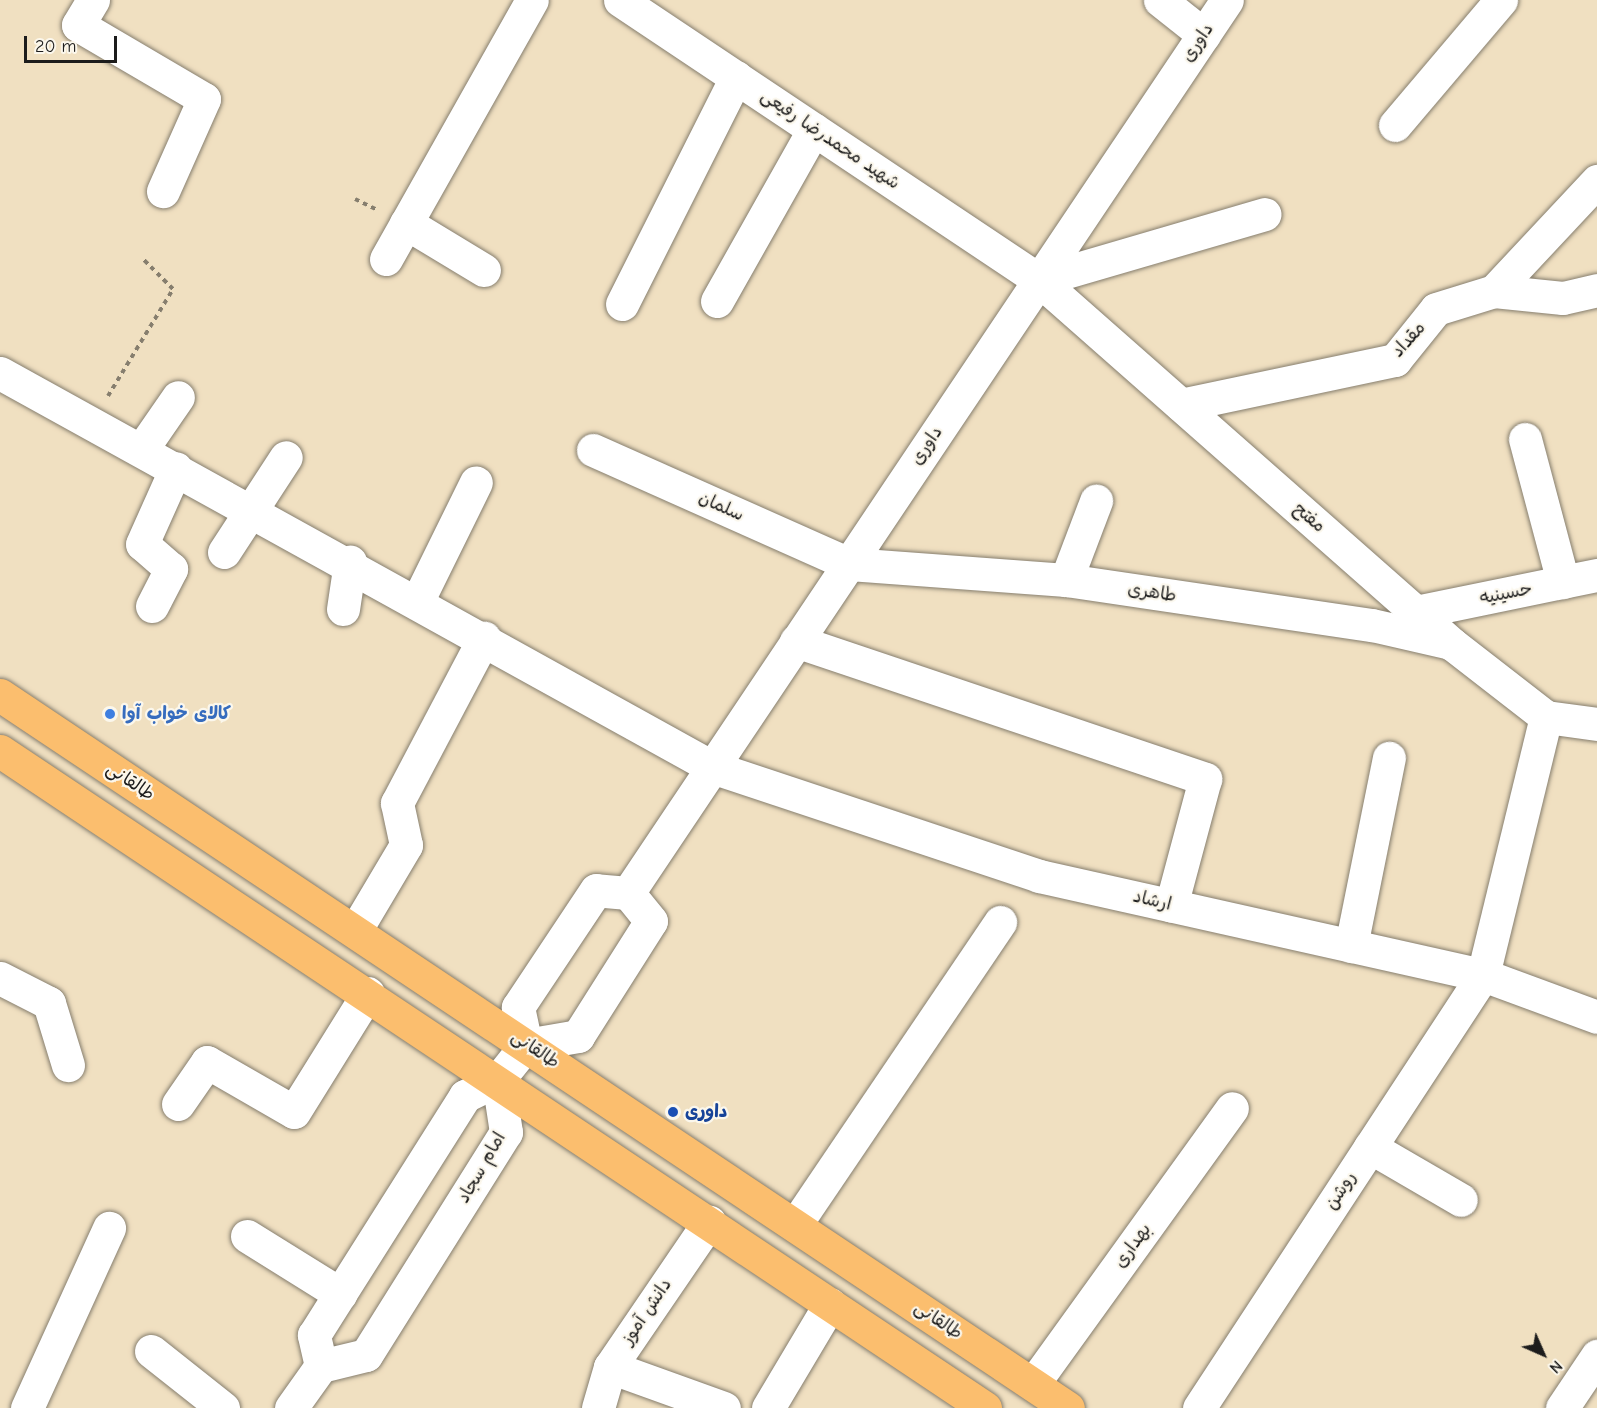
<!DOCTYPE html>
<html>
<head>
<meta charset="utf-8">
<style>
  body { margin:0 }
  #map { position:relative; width:1597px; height:1408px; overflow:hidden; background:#f0e0c1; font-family:"Comic Neue","Playpen Sans Arabic",sans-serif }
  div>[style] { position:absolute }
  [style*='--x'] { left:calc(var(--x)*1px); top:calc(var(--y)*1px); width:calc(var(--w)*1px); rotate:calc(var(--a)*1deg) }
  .path>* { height:4px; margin-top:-2px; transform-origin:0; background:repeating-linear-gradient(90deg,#867e6e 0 4.5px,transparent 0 9px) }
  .roads { filter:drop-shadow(0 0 2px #867e6e) drop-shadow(0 0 2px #867e6e) }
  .minor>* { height:33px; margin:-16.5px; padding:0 16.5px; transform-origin:16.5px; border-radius:16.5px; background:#fff }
  .major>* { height:33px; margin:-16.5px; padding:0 16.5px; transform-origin:16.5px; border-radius:16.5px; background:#fbbe6e }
  .dots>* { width:16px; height:16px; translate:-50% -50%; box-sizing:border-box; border:3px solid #fbf7ec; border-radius:50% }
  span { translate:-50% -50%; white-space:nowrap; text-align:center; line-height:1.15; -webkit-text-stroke:4.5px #fbf7ec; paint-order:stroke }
  .street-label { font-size:18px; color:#1c1c1c }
  .shop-label { font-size:18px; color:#366cbe; font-weight:700 }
  .left { translate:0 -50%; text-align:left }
  .transit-label { font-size:18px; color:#164399; font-weight:700 }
  .north { position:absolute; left:1513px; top:1324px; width:60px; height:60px; -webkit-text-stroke:4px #fbf7ec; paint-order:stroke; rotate:135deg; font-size:16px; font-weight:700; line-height:24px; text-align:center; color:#1c1c1c }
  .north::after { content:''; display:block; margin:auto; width:21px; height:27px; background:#1c1c1c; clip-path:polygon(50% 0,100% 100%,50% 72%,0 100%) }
  .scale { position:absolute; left:24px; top:36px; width:93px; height:27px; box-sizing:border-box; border:3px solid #1c1c1c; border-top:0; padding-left:8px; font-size:18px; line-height:21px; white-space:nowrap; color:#1c1c1c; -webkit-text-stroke:4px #fbf7ec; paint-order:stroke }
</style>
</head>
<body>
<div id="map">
  <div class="path">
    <div style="--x:355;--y:199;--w:25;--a:26"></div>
    <div style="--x:108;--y:396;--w:125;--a:-58.7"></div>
    <div style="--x:173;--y:289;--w:44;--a:-135"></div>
  </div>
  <div class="roads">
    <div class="minor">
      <div style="--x:93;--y:0;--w:29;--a:121"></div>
      <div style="--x:78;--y:25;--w:146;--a:30.4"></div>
      <div style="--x:204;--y:99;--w:101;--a:114"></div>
      <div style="--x:620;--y:0;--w:504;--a:33.75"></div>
      <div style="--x:1039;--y:280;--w:551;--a:41.39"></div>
      <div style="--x:1452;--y:644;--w:119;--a:37.8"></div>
      <div style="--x:1546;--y:717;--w:51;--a:7.8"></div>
      <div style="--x:1160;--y:0;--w:56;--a:38.5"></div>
      <div style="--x:1395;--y:125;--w:164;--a:-49.7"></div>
      <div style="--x:406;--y:223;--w:91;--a:31.1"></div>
      <div style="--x:386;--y:259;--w:297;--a:-60.6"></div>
      <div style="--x:1039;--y:280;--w:235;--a:-16.3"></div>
      <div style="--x:1494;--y:291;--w:151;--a:-46.9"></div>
      <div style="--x:717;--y:301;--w:197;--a:-60.6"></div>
      <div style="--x:622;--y:304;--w:254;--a:-63.3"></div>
      <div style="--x:0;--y:373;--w:814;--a:28.96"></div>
      <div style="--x:712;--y:767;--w:345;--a:18.4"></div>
      <div style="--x:1039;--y:876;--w:455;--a:12.6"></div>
      <div style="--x:1483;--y:975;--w:121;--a:20.2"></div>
      <div style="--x:1181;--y:405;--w:219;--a:-11.9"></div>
      <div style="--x:1395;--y:360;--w:65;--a:-51.2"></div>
      <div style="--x:1436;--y:309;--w:61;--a:-17.2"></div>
      <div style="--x:1494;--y:291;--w:69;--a:5.8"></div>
      <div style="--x:1563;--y:298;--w:35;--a:-13"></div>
      <div style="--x:1525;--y:439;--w:148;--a:75.1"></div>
      <div style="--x:142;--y:449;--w:63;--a:-55.3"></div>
      <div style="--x:593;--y:450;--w:280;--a:24"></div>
      <div style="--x:849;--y:564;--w:218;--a:4.2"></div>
      <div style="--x:1066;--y:580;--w:309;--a:8.4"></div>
      <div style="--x:1372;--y:625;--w:77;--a:12.8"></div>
      <div style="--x:224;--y:552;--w:113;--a:-56.9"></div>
      <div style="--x:1066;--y:580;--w:85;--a:-69.2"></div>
      <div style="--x:418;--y:600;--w:131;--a:-63.8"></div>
      <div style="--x:152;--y:606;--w:42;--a:-62.8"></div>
      <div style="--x:171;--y:569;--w:38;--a:-139"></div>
      <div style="--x:142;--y:544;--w:83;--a:-65.9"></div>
      <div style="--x:343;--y:609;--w:48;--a:-81.5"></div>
      <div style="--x:1416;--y:612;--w:185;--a:-11.6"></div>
      <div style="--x:796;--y:641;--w:432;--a:18.6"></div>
      <div style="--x:1205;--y:779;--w:131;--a:105"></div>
      <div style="--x:628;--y:893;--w:1075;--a:-56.15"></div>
      <div style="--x:355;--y:931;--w:100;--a:-59.3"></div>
      <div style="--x:406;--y:845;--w:43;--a:-102.1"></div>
      <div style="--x:397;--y:803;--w:187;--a:-62.2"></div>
      <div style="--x:1351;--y:946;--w:192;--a:-78.6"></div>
      <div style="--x:0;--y:978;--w:55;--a:27"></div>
      <div style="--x:49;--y:1003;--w:65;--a:73"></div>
      <div style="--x:498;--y:1080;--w:53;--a:81.3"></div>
      <div style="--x:506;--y:1132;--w:263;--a:122.1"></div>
      <div style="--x:366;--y:1355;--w:46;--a:166.3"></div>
      <div style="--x:321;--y:1366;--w:32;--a:-103"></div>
      <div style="--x:314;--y:1335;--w:283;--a:-57.7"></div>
      <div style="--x:465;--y:1096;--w:37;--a:-26"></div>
      <div style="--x:498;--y:1080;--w:45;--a:-51.3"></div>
      <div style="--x:526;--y:1045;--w:53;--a:-9.8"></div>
      <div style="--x:578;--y:1036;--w:136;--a:-57.6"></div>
      <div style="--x:651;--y:921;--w:36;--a:-129"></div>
      <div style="--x:628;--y:893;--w:32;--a:-175"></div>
      <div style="--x:596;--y:890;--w:141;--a:123.7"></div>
      <div style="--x:518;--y:1007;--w:39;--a:78"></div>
      <div style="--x:178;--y:1104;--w:51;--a:-55.4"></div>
      <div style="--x:207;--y:1062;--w:100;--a:29.9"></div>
      <div style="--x:294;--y:1112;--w:140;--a:-58.1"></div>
      <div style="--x:1370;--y:1147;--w:105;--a:30.2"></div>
      <div style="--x:795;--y:1225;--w:366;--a:-55.9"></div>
      <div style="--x:247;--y:1236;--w:110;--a:31.9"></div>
      <div style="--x:151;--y:1351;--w:92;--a:38.4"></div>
      <div style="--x:610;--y:1367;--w:121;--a:19.8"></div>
      <div style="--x:1033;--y:1384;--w:340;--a:-54.2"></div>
      <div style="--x:27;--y:1408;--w:198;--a:-65.5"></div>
      <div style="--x:291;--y:1408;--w:52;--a:-54.5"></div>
      <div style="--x:598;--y:1408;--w:43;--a:-73.7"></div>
      <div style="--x:610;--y:1367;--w:176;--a:-55.7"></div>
      <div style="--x:768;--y:1408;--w:121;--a:-59.2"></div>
      <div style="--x:1199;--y:1408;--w:518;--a:-56.74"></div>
      <div style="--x:1483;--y:975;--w:266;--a:-76.3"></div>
      <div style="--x:1562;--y:1408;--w:63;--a:-56.1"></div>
    </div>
    <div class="major">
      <div style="--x:0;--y:695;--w:1284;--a:33.73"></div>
      <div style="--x:0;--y:751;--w:1184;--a:33.7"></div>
    </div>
  </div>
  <div class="dots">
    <div style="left:110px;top:714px;background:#3f7fe0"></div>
    <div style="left:673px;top:1112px;background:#1a4fb4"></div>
  </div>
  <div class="street-label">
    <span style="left:1198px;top:43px;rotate:-56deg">داوری</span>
    <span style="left:830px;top:140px;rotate:34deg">شهید محمدرضا رفیعی</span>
    <span style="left:1409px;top:340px;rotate:-48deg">مقداد</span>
    <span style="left:927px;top:446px;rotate:-56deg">داوری</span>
    <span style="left:721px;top:507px;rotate:24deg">سلمان</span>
    <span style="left:1309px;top:518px;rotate:41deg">مفتح</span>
    <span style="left:1152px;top:593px;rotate:8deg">طاهری</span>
    <span style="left:1506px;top:594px;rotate:-11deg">حسینیه</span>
    <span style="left:130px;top:782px;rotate:34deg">طالقانی</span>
    <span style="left:1152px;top:901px;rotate:13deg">ارشاد</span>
    <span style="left:535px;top:1050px;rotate:34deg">طالقانی</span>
    <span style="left:482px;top:1168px;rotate:-60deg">امام سجاد</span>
    <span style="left:1341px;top:1191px;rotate:-57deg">روشن</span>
    <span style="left:1133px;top:1246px;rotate:-54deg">بهداری</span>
    <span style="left:647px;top:1312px;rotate:-56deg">دانش آموز</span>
    <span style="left:938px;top:1321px;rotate:34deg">طالقانی</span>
  </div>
  <div class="shop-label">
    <span class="left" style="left:122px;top:714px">کالای خواب آوا</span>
  </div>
  <div class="transit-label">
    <span class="left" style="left:685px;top:1112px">داوری</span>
  </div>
  <div class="north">N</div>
  <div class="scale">20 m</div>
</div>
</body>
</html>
